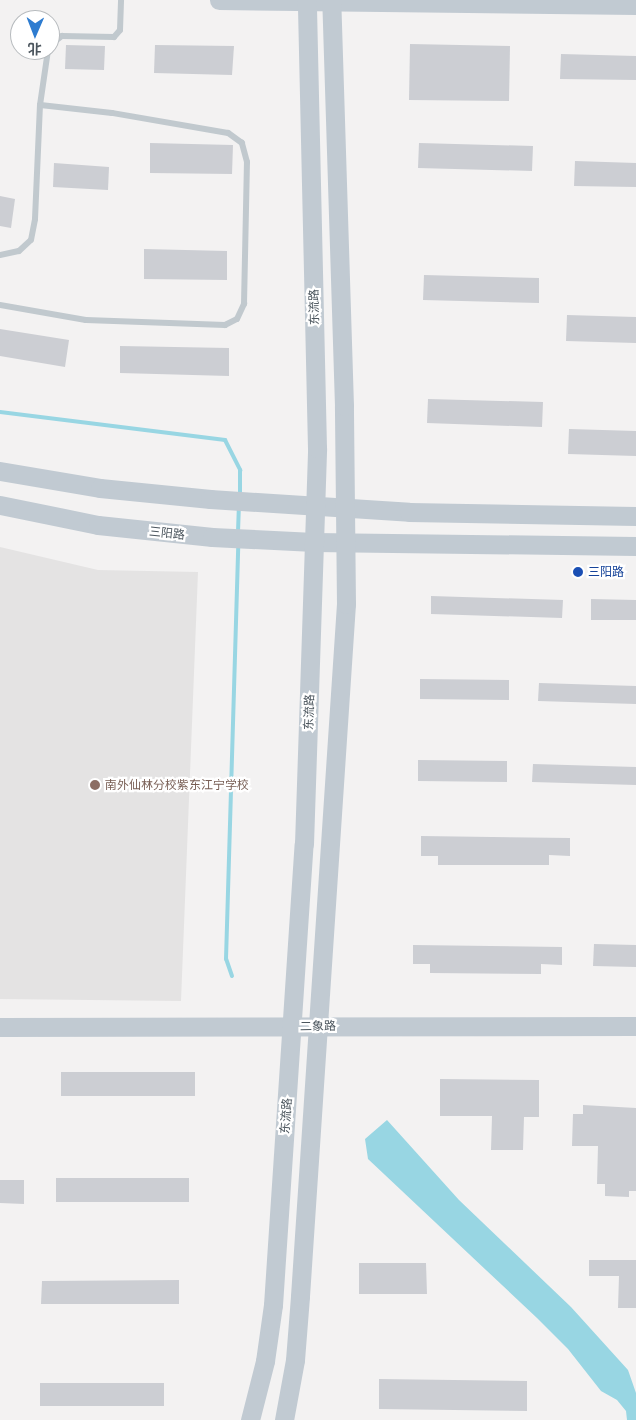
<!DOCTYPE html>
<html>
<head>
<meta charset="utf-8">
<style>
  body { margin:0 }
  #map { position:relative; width:636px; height:1420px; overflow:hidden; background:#f3f2f2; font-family:Manrope,"Noto Sans SC",sans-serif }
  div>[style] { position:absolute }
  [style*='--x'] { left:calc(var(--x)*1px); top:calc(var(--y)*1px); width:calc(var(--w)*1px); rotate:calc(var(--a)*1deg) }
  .education>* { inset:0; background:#e4e3e3 }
  .water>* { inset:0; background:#98d6e3 }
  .stream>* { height:4px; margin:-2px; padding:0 2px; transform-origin:2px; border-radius:2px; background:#98d6e3 }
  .building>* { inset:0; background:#ccced3 }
  .lane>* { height:6px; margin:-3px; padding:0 3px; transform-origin:3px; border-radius:3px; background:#c1c9ce }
  .secondary>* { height:19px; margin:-9.5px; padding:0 9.5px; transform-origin:9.5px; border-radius:9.5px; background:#c1cad2 }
  .dots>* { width:14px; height:14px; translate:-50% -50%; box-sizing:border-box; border:2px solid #fff; border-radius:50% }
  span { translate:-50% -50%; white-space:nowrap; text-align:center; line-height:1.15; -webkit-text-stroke:4.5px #fff; paint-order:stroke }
  .street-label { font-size:12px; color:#4b555d }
  .transit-label { font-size:12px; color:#164399 }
  .left { translate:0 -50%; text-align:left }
  .education-label { font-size:12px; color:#785e54 }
  .north { position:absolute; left:10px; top:10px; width:50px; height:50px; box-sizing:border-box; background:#fff; border:1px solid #b7bbbe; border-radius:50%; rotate:181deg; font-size:14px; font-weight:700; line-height:20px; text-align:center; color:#4b555d }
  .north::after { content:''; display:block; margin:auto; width:18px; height:22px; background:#2e7cd0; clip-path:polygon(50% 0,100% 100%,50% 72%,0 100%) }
</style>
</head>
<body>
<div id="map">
  <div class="education">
    <div style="clip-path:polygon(0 547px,98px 570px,198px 572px,181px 1001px,0 999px)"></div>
  </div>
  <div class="water">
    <div style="clip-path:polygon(387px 1120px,459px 1200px,571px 1307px,628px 1370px,636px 1393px,636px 1420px,627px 1420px,626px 1411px,617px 1400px,601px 1391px,568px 1349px,537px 1318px,368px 1159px,365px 1139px)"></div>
  </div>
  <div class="stream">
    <div style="--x:0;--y:412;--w:227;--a:7.1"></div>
    <div style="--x:225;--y:440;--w:34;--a:63"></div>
    <div style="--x:240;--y:470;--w:25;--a:90"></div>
    <div style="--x:238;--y:532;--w:25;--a:-88"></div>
    <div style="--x:232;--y:976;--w:18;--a:-109"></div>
    <div style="--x:226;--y:959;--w:415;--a:-88.3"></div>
  </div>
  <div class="building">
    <div style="clip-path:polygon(410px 44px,510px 46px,509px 101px,409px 100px)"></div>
    <div style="clip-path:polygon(66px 45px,105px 46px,104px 70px,65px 69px)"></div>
    <div style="clip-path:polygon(155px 45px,234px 46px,232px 75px,154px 73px)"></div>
    <div style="clip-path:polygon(561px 54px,636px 56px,636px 80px,560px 79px)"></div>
    <div style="clip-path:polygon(150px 143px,233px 145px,232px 174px,150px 173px)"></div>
    <div style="clip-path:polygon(419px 143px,533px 146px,532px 171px,418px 168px)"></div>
    <div style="clip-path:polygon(575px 161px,636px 163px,636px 187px,574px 186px)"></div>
    <div style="clip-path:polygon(54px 163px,109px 167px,108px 190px,53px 187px)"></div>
    <div style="clip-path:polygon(0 196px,15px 199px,11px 228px,0 226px)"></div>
    <div style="clip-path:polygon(144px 249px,227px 251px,227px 280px,144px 279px)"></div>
    <div style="clip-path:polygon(424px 275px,539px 278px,539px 303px,423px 300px)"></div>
    <div style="clip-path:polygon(567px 315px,636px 317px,636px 343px,566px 341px)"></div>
    <div style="clip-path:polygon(0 329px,69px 340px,65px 367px,0 356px)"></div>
    <div style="clip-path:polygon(120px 346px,229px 348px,229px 376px,120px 373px)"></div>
    <div style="clip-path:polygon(428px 399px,543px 402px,542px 427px,427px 423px)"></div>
    <div style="clip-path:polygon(569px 429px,636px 431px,636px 456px,568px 454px)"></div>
    <div style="clip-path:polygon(431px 596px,563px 600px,562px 618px,431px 614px)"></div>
    <div style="clip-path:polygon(591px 599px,636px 600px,636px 620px,591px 620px)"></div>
    <div style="clip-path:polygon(420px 679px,509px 680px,509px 700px,420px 699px)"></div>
    <div style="clip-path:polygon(539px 683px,636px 686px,636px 704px,538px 701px)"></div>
    <div style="clip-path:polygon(418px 760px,507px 761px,507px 782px,418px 781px)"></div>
    <div style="clip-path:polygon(533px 764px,636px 767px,636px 785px,532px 782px)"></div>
    <div style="clip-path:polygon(421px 836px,570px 838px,570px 856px,549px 855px,549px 865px,438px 865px,438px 856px,421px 856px)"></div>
    <div style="clip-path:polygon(594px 944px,636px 945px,636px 967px,593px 966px)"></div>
    <div style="clip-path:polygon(413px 945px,562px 947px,562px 965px,541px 964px,541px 974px,430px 973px,430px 964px,413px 964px)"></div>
    <div style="clip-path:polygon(61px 1072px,195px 1072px,195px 1096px,61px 1096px)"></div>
    <div style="clip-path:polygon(440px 1079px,539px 1080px,539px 1117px,524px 1117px,523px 1150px,491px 1150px,492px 1116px,440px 1116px)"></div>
    <div style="clip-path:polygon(583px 1105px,636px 1108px,636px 1191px,629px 1191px,629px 1197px,605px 1196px,605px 1184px,597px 1184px,598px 1146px,572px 1146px,573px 1114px,583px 1114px)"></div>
    <div style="clip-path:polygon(56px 1178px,189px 1178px,189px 1202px,56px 1202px)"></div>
    <div style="clip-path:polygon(0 1180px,24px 1180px,24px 1204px,0 1203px)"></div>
    <div style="clip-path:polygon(589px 1260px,636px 1260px,636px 1308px,618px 1308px,619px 1276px,589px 1276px)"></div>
    <div style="clip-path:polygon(359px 1263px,426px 1263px,427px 1294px,359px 1294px)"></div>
    <div style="clip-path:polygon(179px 1280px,179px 1304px,41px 1304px,42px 1281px)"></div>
    <div style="clip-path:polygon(379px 1379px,527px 1381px,527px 1411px,379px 1409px)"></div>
    <div style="clip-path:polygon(40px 1383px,164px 1383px,164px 1406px,40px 1406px)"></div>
  </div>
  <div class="lane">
    <div style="--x:50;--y:45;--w:15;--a:-37"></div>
    <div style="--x:62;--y:36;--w:52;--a:1.1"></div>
    <div style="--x:114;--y:37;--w:9;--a:-49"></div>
    <div style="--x:120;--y:30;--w:30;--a:-88"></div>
    <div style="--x:0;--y:255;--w:19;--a:-12"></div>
    <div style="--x:19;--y:251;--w:16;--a:-43"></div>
    <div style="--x:31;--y:240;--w:21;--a:-79"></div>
    <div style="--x:35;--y:219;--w:114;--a:-87.5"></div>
    <div style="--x:40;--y:105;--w:56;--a:-81.7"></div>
    <div style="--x:0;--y:305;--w:87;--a:9.9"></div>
    <div style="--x:86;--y:320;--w:139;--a:2.1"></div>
    <div style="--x:225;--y:325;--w:13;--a:-27"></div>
    <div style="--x:237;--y:319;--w:17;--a:-65"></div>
    <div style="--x:244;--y:304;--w:142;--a:-88.8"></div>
    <div style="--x:247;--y:162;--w:20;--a:-105"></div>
    <div style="--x:242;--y:143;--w:17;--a:-144"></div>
    <div style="--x:228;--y:133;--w:118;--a:-170.2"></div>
    <div style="--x:112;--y:113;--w:72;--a:-173.7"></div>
  </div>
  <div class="secondary">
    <div style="--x:219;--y:0;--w:417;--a:0.7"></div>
    <div style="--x:0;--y:471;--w:101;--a:9.6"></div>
    <div style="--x:100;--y:488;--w:111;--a:5.7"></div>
    <div style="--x:210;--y:499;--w:199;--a:3.7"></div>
    <div style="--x:409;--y:512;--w:227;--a:1"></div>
    <div style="--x:0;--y:505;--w:100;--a:11.5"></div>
    <div style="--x:98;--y:525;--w:115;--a:6"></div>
    <div style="--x:212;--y:537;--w:102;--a:2.8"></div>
    <div style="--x:314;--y:542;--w:322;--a:0.7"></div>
    <div style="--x:0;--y:1027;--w:636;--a:-0.09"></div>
    <div style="--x:250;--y:1420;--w:61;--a:-75.7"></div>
    <div style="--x:265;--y:1361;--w:57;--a:-81.9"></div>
    <div style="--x:273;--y:1305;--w:462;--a:-86.2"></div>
    <div style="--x:304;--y:844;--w:396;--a:-88.1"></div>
    <div style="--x:317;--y:448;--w:448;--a:-91.3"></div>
    <div style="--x:284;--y:1420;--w:61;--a:-79.6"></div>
    <div style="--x:295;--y:1360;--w:64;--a:-85.5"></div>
    <div style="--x:300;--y:1296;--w:694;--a:-86.2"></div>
    <div style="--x:346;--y:604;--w:198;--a:-90.6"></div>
    <div style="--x:344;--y:406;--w:406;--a:-91.8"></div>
  </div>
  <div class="dots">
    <div style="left:578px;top:572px;background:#1a4fb4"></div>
    <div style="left:95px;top:785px;background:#8d6e63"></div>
  </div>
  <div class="street-label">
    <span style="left:314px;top:307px;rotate:-91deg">东流路</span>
    <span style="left:167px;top:533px;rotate:6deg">三阳路</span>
    <span style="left:309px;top:712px;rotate:-88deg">东流路</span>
    <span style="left:318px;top:1026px;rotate:-1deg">二象路</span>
    <span style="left:286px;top:1116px;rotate:-86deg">东流路</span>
  </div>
  <div class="transit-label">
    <span class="left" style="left:588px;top:572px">三阳路</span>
  </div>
  <div class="education-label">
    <span class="left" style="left:105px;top:785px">南外仙林分校紫东江宁学校</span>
  </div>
  <div class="north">北</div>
</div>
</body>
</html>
